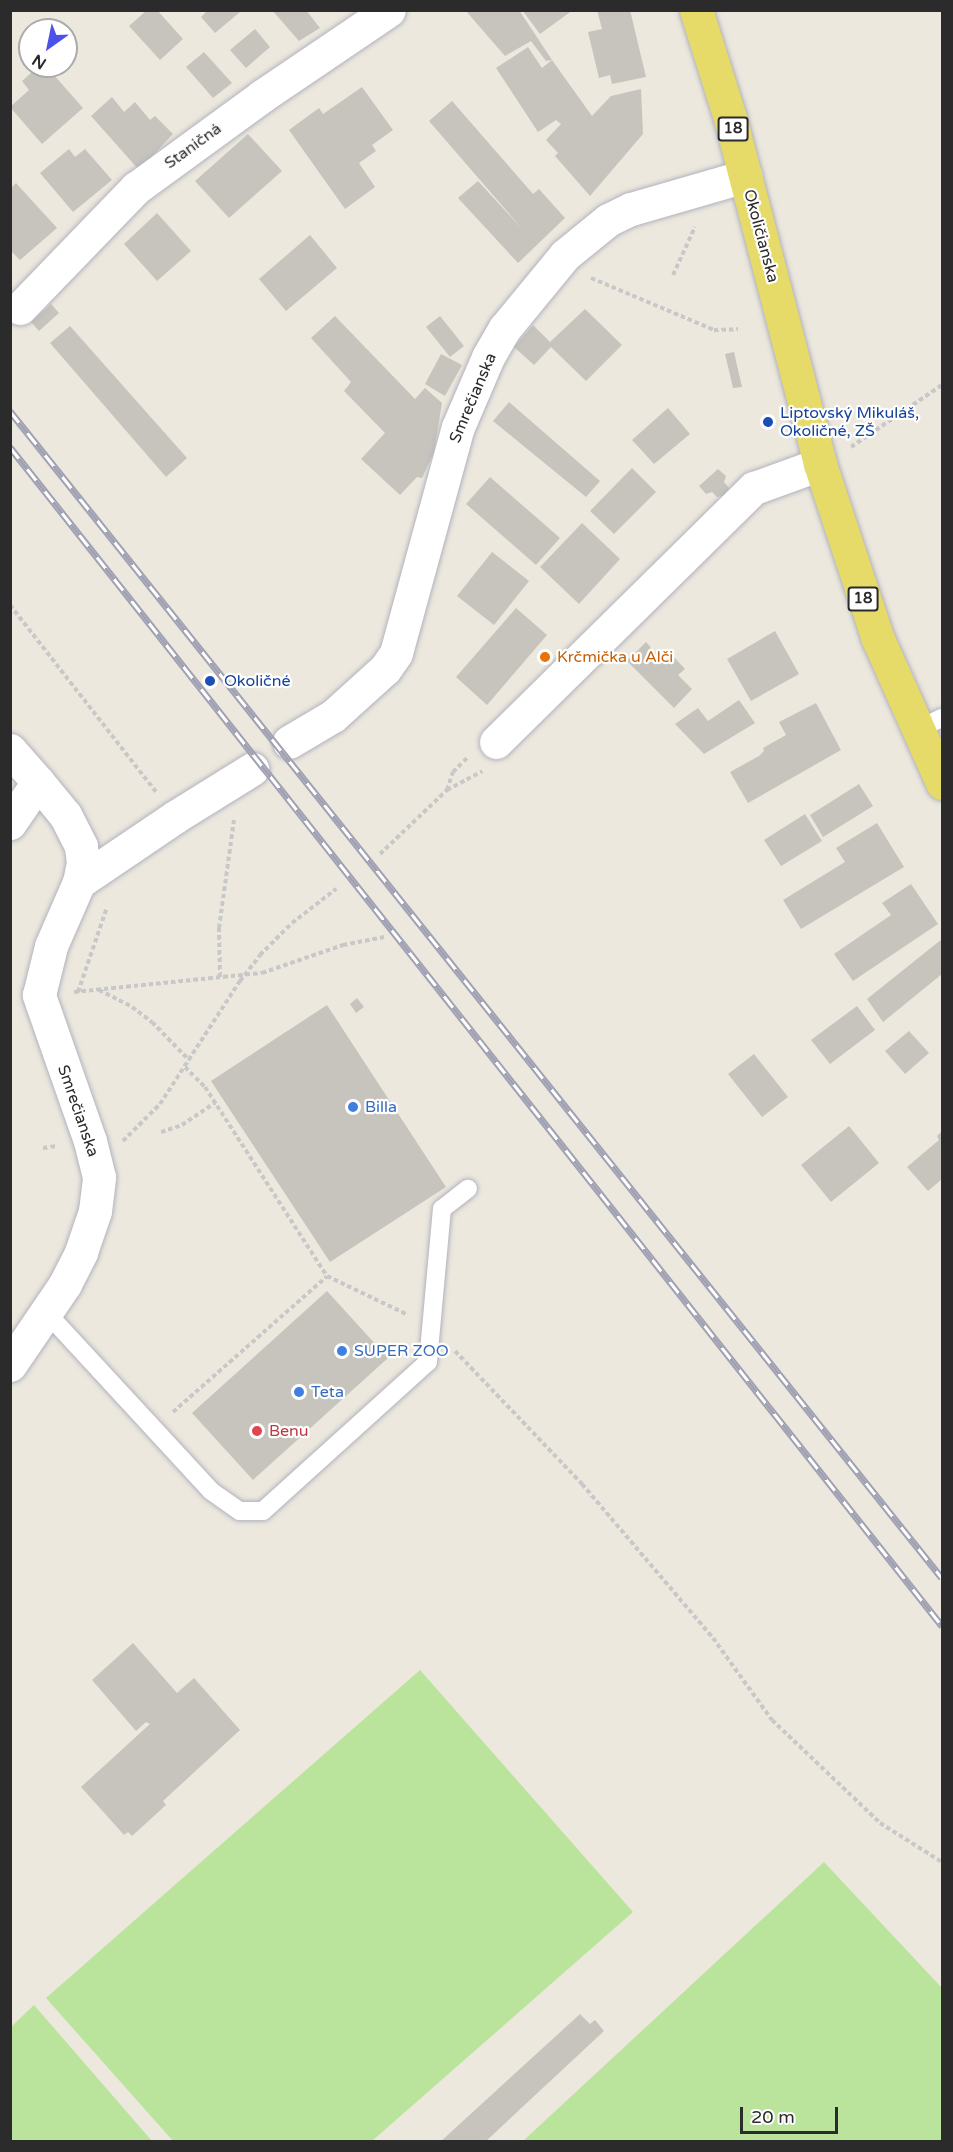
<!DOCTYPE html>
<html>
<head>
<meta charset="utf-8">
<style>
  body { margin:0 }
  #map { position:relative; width:953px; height:2152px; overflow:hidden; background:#ece8de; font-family:"Varela Round",sans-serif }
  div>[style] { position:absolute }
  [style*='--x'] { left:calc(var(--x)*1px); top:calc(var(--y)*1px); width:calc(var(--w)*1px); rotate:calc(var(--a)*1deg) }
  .pitch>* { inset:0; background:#bae49c }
  .building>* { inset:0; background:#c7c4be }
  .path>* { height:4px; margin-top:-2px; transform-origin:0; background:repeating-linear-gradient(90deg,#c8c8c8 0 4.5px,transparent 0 7.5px) }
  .roads { filter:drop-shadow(0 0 2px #b2b2bd) drop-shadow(0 0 2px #b2b2bd) }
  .lane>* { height:18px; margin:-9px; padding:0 9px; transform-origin:9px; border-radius:9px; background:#fff }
  .street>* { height:33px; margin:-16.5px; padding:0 16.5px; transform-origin:16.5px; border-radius:16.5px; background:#fff }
  .primary>* { height:33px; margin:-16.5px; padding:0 16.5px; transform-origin:16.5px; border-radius:16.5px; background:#e6db69 }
  .rail>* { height:7px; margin-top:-3.5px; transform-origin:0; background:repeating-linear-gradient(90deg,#fff 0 14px,#a1a1b4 0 28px); box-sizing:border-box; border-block:2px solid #a1a1b4 }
  .dots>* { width:16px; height:16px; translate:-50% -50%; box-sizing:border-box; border:3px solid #fff; border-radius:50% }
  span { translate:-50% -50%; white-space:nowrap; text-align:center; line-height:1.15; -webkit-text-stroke:4.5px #fff; paint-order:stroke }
  .shield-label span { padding:2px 4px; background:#fff; border:2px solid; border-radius:4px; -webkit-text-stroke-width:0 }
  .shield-label { font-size:15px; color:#2b2b2b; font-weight:700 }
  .street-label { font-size:16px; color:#2b2b2b }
  .transit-label { font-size:16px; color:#164399 }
  .left { translate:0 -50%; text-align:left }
  .food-label { font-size:16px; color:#c56008 }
  .shop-label { font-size:16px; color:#366cbe }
  .health-label { font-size:16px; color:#be3a42 }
  .frame { position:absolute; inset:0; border:12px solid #2b2b2b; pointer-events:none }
  .north { position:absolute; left:18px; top:18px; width:60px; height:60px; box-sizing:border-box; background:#fff; border:2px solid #aaa; border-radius:50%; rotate:213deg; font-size:16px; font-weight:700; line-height:24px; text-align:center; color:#2b2b2b }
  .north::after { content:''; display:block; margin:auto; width:21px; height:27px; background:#4b51eb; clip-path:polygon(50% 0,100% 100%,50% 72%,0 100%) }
  .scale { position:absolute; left:740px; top:2107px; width:98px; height:27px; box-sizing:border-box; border:3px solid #2b2b2b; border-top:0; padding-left:8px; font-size:18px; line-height:21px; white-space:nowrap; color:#2b2b2b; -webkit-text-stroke:4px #fff; paint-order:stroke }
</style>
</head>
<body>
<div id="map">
  <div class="pitch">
    <div style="clip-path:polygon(420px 1670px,633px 1912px,372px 2141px,173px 2141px,46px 1998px)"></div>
    <div style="clip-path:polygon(824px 1862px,942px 1988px,942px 2141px,523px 2141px)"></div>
    <div style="clip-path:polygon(34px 2005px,152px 2141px,11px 2141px,11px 2027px)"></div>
  </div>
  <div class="building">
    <div style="clip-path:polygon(147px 10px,157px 10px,183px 39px,160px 60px,129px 26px)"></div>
    <div style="clip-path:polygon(208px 10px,239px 10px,240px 12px,215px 33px,201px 17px)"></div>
    <div style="clip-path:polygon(272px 10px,306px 10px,320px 28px,299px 41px)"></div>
    <div style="clip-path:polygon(465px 10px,519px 10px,552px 60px,546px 61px,531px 41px,505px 56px)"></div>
    <div style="clip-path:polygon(522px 10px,573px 10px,540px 34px)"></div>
    <div style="clip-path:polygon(597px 10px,630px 10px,646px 77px,612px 84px,610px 75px,599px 78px,588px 32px,602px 29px)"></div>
    <div style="clip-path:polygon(255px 29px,270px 47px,246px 68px,230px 50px)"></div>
    <div style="clip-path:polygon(528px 47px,542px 68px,552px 60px,592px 116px,611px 96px,641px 89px,643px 134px,590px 196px,555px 156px,558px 153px,546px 140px,561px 124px,556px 120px,538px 132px,496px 68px)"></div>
    <div style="clip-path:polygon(204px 52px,232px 83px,213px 98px,186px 67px)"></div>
    <div style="clip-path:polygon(39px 66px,46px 66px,83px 108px,42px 144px,10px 107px,29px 90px,22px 81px)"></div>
    <div style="clip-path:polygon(362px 87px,393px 130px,372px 145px,376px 151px,359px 163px,375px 187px,345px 209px,289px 130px,319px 108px,323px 114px)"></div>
    <div style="clip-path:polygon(112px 97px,124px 112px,135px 102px,150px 120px,155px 116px,173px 134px,139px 170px,91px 116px)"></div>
    <div style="clip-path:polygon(452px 101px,533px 194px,539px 189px,565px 218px,518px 263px,458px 198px,478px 181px,524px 231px,429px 121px)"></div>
    <div style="clip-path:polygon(248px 134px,282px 171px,229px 218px,195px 181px)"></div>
    <div style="clip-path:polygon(69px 149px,75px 157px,85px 149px,112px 180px,73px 212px,40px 173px)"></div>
    <div style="clip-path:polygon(16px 183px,57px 228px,20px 260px,10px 250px,10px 189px)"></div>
    <div style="clip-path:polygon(157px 213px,191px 251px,157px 281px,124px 244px)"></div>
    <div style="clip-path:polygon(310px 235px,337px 268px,286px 311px,259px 279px)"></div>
    <div style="clip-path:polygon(51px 304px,59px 313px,39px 331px,31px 322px)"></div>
    <div style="clip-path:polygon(585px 309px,622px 345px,586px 381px,551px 347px,534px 365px,514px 347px,533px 325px,550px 342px)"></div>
    <div style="clip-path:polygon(335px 316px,415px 399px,425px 388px,442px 403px,434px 452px,422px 478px,417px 477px,400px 495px,361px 459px,385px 433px,344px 391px,351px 382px,311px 338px)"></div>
    <div style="clip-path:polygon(440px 316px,464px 346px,450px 357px,426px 327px)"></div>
    <div style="clip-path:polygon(70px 326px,187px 458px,166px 477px,50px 343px)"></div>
    <div style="clip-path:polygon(734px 352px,742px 387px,733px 388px,725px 354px)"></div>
    <div style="clip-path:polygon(441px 354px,462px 365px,445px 396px,425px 384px)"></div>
    <div style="clip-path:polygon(509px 402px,600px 481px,586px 497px,493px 421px)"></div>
    <div style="clip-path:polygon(668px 408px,690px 434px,654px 464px,632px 440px)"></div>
    <div style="clip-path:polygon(632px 468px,656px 492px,614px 534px,590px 511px)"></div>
    <div style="clip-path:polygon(718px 469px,726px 476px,724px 482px,729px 488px,727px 495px,717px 497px,712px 492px,706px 494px,699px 486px)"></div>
    <div style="clip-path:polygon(490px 477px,560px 538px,536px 565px,466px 504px)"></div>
    <div style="clip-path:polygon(582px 523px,620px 559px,579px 604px,540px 567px)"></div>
    <div style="clip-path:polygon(492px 552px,529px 581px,494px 625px,457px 596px)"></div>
    <div style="clip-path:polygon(516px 608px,547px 635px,487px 705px,456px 677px)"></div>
    <div style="clip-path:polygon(775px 631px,799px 674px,751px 701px,727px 659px)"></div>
    <div style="clip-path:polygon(646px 642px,665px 663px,673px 656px,685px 669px,678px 675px,692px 689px,674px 708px,627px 661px)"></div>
    <div style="clip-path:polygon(739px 700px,755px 723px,704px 754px,675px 724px,698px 708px,708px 721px)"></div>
    <div style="clip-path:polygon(816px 703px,841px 750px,748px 803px,730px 772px,759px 756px,764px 751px,763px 748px,786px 735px,779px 722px)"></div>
    <div style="clip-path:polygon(859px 784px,873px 806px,823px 837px,810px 815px)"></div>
    <div style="clip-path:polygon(805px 814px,822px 841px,781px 866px,764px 840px)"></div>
    <div style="clip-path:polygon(877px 823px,904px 867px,801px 929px,783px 900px,845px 862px,836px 848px)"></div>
    <div style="clip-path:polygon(911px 884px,938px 924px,853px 981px,834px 954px,891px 915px,882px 903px)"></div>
    <div style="clip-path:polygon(942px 939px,942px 974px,883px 1022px,867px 999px)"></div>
    <div style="clip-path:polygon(357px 998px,364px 1007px,356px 1013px,350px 1004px)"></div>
    <div style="clip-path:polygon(327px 1005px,446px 1187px,330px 1262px,211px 1081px)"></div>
    <div style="clip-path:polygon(857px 1006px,875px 1030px,830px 1064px,811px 1040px)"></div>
    <div style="clip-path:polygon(909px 1031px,929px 1053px,905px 1074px,885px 1051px)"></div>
    <div style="clip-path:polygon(754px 1054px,788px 1097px,762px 1117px,728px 1074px)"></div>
    <div style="clip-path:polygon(849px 1126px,879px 1163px,831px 1202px,801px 1165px)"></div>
    <div style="clip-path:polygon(942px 1131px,942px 1179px,928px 1191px,907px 1167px,939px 1140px,937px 1136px)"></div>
    <div style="clip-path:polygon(327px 1291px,388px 1358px,253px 1480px,192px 1413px)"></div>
    <div style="clip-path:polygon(133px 1643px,177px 1693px,194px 1678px,240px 1730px,163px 1801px,166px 1805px,132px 1836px,128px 1832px,124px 1835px,81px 1787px,150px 1724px,146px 1722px,136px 1731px,92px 1680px)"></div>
    <div style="clip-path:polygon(580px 2014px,590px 2024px,595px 2020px,604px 2031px,485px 2142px,440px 2142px)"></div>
  </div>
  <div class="path">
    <div style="--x:673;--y:275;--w:53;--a:-65.4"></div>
    <div style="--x:591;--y:278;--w:134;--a:22.9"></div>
    <div style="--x:714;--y:330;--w:24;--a:-2"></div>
    <div style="--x:851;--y:447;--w:110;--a:-34.3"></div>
    <div style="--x:10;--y:605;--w:237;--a:52"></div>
    <div style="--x:447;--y:790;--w:40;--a:-28"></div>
    <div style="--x:380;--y:854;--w:93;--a:-43.7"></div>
    <div style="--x:447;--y:790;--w:19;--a:-72"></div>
    <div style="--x:453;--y:772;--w:20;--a:-45"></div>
    <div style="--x:220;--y:977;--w:49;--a:-91.2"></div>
    <div style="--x:219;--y:928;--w:109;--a:-82.1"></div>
    <div style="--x:99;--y:990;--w:37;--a:27"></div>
    <div style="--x:132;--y:1007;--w:25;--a:37"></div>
    <div style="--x:152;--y:1022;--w:53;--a:45.8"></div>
    <div style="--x:74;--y:992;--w:189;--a:-5.8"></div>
    <div style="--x:262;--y:973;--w:86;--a:-19.1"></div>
    <div style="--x:343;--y:945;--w:42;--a:-11"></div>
    <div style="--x:78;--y:992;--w:87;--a:-71.1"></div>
    <div style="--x:185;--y:1067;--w:28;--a:45"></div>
    <div style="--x:205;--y:1087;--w:225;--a:57.2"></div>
    <div style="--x:327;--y:1276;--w:88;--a:25.7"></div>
    <div style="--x:161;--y:1132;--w:22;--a:-18"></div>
    <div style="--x:182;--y:1125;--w:40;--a:-34"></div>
    <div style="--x:123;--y:1141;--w:52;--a:-45"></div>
    <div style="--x:160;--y:1104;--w:147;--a:-57"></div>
    <div style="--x:240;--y:981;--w:33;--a:-52"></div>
    <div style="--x:260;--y:955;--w:45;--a:-45"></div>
    <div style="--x:292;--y:923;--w:56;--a:-37.7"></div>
    <div style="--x:43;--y:1148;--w:14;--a:-8"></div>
    <div style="--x:455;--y:1351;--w:184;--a:46.3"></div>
    <div style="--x:582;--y:1484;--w:202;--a:49.6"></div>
    <div style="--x:713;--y:1638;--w:101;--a:54.3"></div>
    <div style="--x:772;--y:1720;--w:149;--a:43.6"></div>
    <div style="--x:880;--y:1823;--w:73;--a:32.2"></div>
    <div style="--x:173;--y:1412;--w:205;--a:-41.4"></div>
  </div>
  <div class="roads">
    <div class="lane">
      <div style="--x:917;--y:730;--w:28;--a:-26"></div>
      <div style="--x:46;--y:1312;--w:243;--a:47.3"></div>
      <div style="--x:211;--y:1491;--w:35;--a:35"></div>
      <div style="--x:240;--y:1511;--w:23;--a:0"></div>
      <div style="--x:263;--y:1511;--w:222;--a:-42.1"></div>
      <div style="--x:428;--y:1362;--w:154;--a:-84.8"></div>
      <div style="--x:442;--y:1209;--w:33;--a:-38"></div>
    </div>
    <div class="street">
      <div style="--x:20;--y:308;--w:167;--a:-46"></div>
      <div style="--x:136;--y:188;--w:156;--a:-36.1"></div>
      <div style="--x:262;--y:96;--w:153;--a:-34.1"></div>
      <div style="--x:289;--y:742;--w:51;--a:-30.6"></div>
      <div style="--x:333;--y:716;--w:70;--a:-42.1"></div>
      <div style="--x:385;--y:669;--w:19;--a:-55"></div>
      <div style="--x:396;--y:653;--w:234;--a:-74.7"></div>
      <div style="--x:458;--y:427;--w:76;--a:-66.8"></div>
      <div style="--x:488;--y:357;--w:34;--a:-60"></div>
      <div style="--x:505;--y:328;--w:94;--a:-50.6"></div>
      <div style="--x:565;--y:255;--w:55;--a:-39.1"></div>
      <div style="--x:608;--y:220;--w:25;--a:-26"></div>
      <div style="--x:631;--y:209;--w:119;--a:-16.1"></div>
      <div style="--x:496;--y:742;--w:362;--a:-44.6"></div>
      <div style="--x:754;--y:488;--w:70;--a:-20"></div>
      <div style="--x:10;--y:750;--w:43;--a:48.8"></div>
      <div style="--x:38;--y:782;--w:50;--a:124.3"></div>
      <div style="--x:79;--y:882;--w:116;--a:-34.1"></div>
      <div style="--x:175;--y:817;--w:91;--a:-31.9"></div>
      <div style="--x:10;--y:1365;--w:98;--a:-55.8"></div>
      <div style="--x:65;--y:1284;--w:36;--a:-63"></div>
      <div style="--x:81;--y:1252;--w:43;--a:-71.1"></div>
      <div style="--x:95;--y:1211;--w:34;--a:-83"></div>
      <div style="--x:99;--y:1177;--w:37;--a:-104"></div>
      <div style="--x:90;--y:1141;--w:155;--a:-109.3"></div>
      <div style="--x:39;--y:995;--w:50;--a:-76.2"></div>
      <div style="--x:51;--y:946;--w:70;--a:-66.4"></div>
      <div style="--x:79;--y:882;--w:19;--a:-78"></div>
      <div style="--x:83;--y:863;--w:17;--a:-97"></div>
      <div style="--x:81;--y:846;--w:35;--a:-117"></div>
      <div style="--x:65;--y:815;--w:43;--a:-129.3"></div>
    </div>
    <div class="primary">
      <div style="--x:696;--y:10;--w:113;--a:72.5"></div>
      <div style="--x:730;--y:118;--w:358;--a:75.4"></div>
      <div style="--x:820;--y:464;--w:184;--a:71.7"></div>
      <div style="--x:878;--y:639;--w:158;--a:66"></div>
    </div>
  </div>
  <div class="rail">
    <div style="--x:10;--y:411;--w:1493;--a:51.39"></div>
    <div style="--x:10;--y:447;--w:1503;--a:51.67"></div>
  </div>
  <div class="dots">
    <div style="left:768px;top:422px;background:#1a4fb4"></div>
    <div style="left:545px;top:657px;background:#e8710a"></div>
    <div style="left:210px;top:681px;background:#1a4fb4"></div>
    <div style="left:353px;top:1107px;background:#3f7fe0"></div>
    <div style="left:342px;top:1351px;background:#3f7fe0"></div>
    <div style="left:299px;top:1392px;background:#3f7fe0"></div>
    <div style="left:257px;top:1431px;background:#e0444e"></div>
  </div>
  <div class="shield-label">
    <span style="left:733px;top:129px">18</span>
    <span style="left:863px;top:599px">18</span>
  </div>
  <div class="street-label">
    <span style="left:193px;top:146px;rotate:-36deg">Staničná</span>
    <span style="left:761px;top:236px;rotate:75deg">Okoličianska</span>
    <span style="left:473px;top:398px;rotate:-67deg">Smrečianska</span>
    <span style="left:78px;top:1111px;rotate:71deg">Smrečianska</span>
  </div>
  <div class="transit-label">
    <span class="left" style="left:780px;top:422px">Liptovský Mikuláš,<br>Okoličné, ZŠ</span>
    <span class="left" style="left:224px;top:681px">Okoličné</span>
  </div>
  <div class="food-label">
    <span class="left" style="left:557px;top:657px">Krčmička u Alči</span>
  </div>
  <div class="shop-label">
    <span class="left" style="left:365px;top:1107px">Billa</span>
    <span class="left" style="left:354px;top:1351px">SUPER ZOO</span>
    <span class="left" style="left:311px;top:1392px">Teta</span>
  </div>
  <div class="health-label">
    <span class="left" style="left:269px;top:1431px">Benu</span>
  </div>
  <div class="frame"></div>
  <div class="north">N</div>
  <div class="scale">20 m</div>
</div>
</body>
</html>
